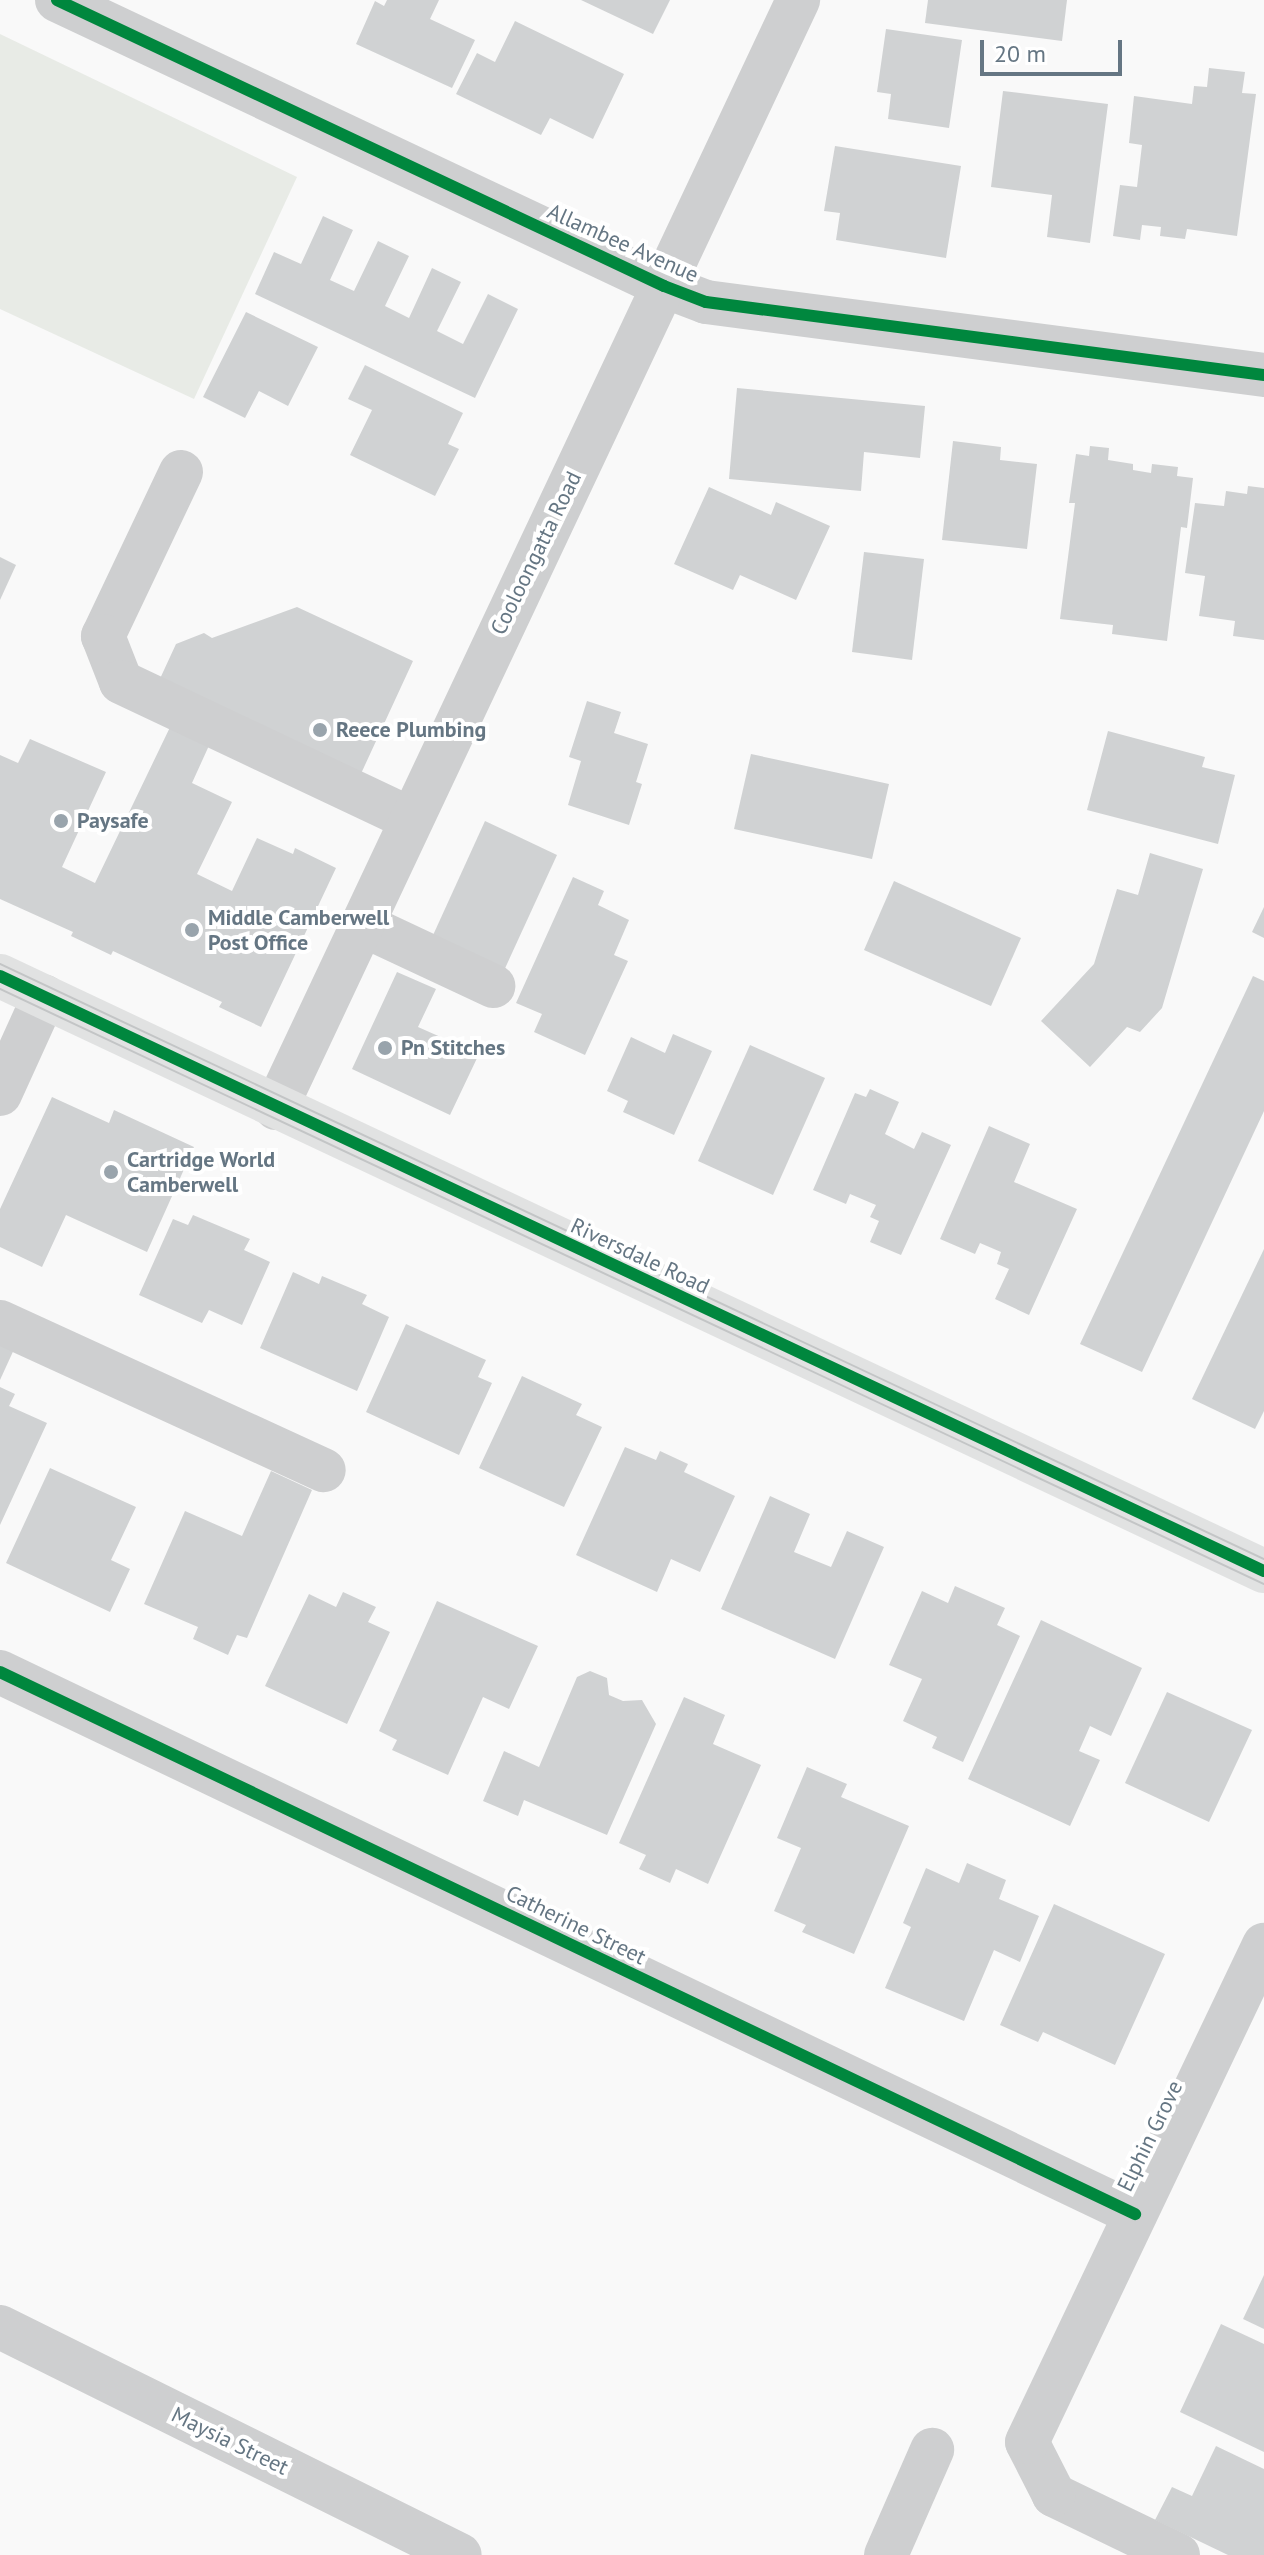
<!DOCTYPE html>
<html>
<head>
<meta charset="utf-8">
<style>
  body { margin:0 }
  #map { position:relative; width:1264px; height:2555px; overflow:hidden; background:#f9f9f9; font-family:"PT Sans",sans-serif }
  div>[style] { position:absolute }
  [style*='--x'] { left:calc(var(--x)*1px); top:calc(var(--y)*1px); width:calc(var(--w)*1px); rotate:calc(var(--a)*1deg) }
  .green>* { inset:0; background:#e8ebe6 }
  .building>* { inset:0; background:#d0d2d3 }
  .minor>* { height:44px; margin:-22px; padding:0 22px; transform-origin:22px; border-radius:22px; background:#cecfd0 }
  .major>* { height:44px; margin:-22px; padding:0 22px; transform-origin:22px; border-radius:22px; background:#e1e2e2 }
  .tram>* { height:2px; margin:-1px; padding:0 1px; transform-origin:1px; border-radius:1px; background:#c3c5c6 }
  .cycleway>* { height:12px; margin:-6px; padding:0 6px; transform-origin:6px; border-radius:6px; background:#00873e }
  .dots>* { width:22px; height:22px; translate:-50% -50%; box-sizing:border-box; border:4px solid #fff; border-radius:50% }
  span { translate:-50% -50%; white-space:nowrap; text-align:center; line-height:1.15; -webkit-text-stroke:8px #fff; paint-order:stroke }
  .street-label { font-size:22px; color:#657683 }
  .poi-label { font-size:22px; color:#657683; font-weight:700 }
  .left { translate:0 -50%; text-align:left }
  .scale { position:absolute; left:980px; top:40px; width:142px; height:36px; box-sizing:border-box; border:4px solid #657683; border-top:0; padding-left:10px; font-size:24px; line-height:28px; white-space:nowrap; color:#657683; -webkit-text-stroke:6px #fff; paint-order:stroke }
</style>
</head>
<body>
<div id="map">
  <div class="green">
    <div style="clip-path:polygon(0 34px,297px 177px,194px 399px,0 309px)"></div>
  </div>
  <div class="building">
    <div style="clip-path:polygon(387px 0,439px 0,430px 19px,475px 40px,452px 88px,356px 44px,375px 1px,384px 6px)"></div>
    <div style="clip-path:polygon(581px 0,670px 0,653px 34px)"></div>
    <div style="clip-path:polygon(928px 0,1067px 0,1062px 41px,925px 23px)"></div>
    <div style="clip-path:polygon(515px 21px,624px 74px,593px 139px,550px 118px,541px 135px,456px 94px,477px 53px,495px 62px)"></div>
    <div style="clip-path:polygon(886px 29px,962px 40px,949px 128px,888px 119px,891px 94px,877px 92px)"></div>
    <div style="clip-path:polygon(1209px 68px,1245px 72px,1242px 93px,1256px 94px,1237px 236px,1187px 229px,1185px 239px,1160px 236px,1161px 227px,1142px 225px,1140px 240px,1113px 236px,1120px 185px,1137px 187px,1142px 145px,1129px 143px,1134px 96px,1192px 104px,1194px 86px,1207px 87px)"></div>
    <div style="clip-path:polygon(1003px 91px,1108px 104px,1090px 243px,1047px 237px,1052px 195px,991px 187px)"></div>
    <div style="clip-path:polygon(835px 146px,961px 166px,946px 258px,836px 240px,840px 213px,824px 211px)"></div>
    <div style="clip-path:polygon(323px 216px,353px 230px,330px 280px,354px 291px,378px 241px,409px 256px,385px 306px,409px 318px,432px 268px,461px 282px,437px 331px,463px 344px,488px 294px,518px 309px,475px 398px,255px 294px,274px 252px,301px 264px)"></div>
    <div style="clip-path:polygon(246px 312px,318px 347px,288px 406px,259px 391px,245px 418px,203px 397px)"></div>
    <div style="clip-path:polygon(365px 365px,463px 413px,448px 444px,459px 449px,435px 496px,350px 455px,372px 410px,348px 399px)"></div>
    <div style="clip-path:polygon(737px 388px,925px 406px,920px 458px,864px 452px,861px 491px,729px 479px)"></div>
    <div style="clip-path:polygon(953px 441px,1001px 447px,1000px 460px,1037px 464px,1027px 549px,942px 540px)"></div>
    <div style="clip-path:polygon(1090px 446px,1109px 448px,1108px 460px,1133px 464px,1133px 470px,1151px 473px,1152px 464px,1178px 467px,1177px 476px,1193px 478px,1187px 528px,1181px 527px,1167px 641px,1112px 634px,1113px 625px,1060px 619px,1075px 503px,1069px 503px,1076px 454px,1089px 456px)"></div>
    <div style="clip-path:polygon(1248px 486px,1264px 488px,1264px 640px,1233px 636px,1235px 621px,1199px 616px,1205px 576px,1185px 573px,1195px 503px,1224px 506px,1226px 491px,1247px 494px)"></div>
    <div style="clip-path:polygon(709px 487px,771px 515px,776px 502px,830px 526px,796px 600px,740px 575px,733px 590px,674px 564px)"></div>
    <div style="clip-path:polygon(864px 552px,924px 559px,912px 660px,852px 652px)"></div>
    <div style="clip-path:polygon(0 557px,16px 565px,0 600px)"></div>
    <div style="clip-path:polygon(297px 607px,413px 661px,359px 778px,158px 683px,176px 644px,204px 633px,212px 638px)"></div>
    <div style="clip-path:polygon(587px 701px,621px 712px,614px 733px,648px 744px,636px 782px,642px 784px,629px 825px,568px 805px,581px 761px,569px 757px)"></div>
    <div style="clip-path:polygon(173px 721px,212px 739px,192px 783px,232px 802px,197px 874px,232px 891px,257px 838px,293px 854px,295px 848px,336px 868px,261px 1027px,219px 1007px,222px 1002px,113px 951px,111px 955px,71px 936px,73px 932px,0 899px,0 755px,18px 763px,30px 739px,106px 772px,62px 867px,95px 883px)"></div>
    <div style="clip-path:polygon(1108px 731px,1205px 757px,1202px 767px,1235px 775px,1218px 844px,1087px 810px)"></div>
    <div style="clip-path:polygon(751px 754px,889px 784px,872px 859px,734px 829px)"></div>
    <div style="clip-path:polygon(485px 821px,557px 855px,501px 977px,429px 944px)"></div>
    <div style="clip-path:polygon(1150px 853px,1203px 869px,1162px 1008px,1140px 1032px,1127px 1027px,1090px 1067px,1041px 1021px,1094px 964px,1117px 889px,1138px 895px)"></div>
    <div style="clip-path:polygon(573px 877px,604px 891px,598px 905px,629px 920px,614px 955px,628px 961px,585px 1055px,534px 1032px,542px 1014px,516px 1003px)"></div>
    <div style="clip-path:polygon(894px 881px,1021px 938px,991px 1006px,864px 950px)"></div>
    <div style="clip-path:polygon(1264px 907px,1264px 938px,1252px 932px)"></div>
    <div style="clip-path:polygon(397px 972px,436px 989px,418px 1027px,479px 1054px,450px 1115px,352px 1069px)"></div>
    <div style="clip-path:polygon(1253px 976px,1264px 981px,1264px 1111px,1142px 1372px,1080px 1344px)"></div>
    <div style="clip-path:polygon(673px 1034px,712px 1051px,674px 1135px,623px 1112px,628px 1101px,607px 1091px,631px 1037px,665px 1053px)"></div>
    <div style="clip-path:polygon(750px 1045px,825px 1078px,773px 1195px,698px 1161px)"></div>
    <div style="clip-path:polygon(870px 1089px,899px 1102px,885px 1134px,914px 1149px,922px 1132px,951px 1145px,901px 1255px,870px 1242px,879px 1221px,870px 1217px,876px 1205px,850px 1194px,846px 1204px,813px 1190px,855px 1093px,866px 1097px)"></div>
    <div style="clip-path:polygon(52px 1097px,109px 1123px,114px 1110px,194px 1147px,147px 1252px,66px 1215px,42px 1267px,0 1247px,0 1209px)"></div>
    <div style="clip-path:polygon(989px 1126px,1030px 1144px,1014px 1182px,1077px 1209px,1029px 1315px,995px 1299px,1009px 1269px,997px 1264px,1001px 1252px,980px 1243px,975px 1254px,940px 1239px)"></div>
    <div style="clip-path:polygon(193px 1215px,250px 1239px,244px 1250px,270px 1262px,242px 1325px,209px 1310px,202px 1323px,139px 1295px,173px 1219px,188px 1225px)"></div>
    <div style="clip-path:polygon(1264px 1249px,1264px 1411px,1255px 1429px,1192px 1399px)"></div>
    <div style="clip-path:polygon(293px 1272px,319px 1284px,322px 1276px,367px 1295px,362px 1304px,389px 1317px,357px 1391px,260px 1348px)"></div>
    <div style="clip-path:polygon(406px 1324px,486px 1360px,478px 1377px,492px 1383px,459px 1455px,366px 1412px)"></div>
    <div style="clip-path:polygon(0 1338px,16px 1345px,0 1380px)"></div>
    <div style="clip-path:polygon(522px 1376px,582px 1404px,576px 1415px,602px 1427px,564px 1507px,479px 1468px)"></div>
    <div style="clip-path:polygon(0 1387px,15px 1394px,9px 1406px,47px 1423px,0 1525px)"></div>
    <div style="clip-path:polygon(625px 1447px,656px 1460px,660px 1451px,688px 1464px,684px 1472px,735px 1496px,700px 1572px,671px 1559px,657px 1592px,576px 1555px)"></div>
    <div style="clip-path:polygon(50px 1468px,136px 1507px,111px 1560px,130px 1569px,110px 1612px,6px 1563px)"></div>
    <div style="clip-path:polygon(271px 1471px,312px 1490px,247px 1638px,237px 1635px,228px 1655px,193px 1639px,198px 1627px,144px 1604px,185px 1511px,242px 1536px)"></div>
    <div style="clip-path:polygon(770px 1496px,810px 1514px,794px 1552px,831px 1567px,847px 1531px,884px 1547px,835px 1659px,721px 1609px)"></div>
    <div style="clip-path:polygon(955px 1586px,1005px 1608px,997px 1625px,1020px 1636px,963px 1762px,932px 1748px,937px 1737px,903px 1721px,922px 1679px,889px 1665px,922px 1591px,948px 1603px)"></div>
    <div style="clip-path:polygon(343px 1592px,376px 1607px,368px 1622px,390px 1632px,347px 1724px,265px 1686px,309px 1594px,336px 1607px)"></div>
    <div style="clip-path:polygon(437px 1601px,538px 1646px,509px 1709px,483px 1697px,448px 1775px,392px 1750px,397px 1740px,379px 1731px)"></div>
    <div style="clip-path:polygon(1041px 1620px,1142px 1668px,1111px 1736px,1090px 1726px,1079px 1751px,1100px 1760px,1070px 1826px,968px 1779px)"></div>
    <div style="clip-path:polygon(590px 1671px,607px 1678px,609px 1695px,623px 1701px,642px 1700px,656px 1724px,607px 1835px,524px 1800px,518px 1816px,483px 1801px,504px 1751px,539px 1767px,577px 1677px)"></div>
    <div style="clip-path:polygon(1167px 1692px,1252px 1730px,1209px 1822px,1125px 1783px)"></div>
    <div style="clip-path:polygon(684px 1697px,725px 1715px,713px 1744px,761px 1765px,708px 1884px,676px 1869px,670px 1883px,639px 1869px,646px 1855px,619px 1843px)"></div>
    <div style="clip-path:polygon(807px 1767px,847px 1784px,841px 1797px,909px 1826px,854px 1954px,802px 1932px,806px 1925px,774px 1911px,801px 1848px,777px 1838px)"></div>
    <div style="clip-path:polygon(967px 1863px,1006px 1880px,999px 1899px,1039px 1916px,1020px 1962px,994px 1950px,964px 2021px,885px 1988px,911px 1927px,903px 1923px,926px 1868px,959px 1883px)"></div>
    <div style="clip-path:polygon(1054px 1904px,1165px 1954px,1115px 2065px,1043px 2032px,1038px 2042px,1000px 2025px)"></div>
    <div style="clip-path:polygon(1264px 2275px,1264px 2329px,1243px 2319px)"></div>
    <div style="clip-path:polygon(1221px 2324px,1264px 2344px,1264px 2452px,1180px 2412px)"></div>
    <div style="clip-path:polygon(1216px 2446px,1264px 2469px,1264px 2555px,1228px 2555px,1155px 2520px,1172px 2487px,1192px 2496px)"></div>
  </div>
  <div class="minor">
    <div style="--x:57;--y:0;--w:671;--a:25.23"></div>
    <div style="--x:664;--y:286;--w:45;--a:20.9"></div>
    <div style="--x:706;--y:302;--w:563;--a:7.45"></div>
    <div style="--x:181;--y:472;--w:182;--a:115.4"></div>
    <div style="--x:103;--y:636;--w:49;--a:68.6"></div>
    <div style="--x:121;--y:682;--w:321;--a:25.3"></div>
    <div style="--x:363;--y:925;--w:144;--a:25.1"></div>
    <div style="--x:0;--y:1094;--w:107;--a:-65.6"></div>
    <div style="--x:276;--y:1108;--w:1225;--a:-64.77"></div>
    <div style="--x:0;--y:1322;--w:356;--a:24.6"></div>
    <div style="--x:0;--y:1672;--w:1258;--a:25.53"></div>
    <div style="--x:0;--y:2327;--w:513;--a:26.37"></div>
    <div style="--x:886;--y:2555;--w:115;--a:-66.3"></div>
    <div style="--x:1178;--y:2555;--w:138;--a:-154.2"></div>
    <div style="--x:1054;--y:2495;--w:59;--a:-117"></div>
    <div style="--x:1027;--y:2442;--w:551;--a:-64.51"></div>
  </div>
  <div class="major">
    <div style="--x:0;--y:976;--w:1397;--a:25.21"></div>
  </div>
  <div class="tram">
    <div style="--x:0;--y:964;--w:1397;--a:25.21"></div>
    <div style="--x:0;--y:989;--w:1397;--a:25.21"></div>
  </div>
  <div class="cycleway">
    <div style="--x:57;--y:0;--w:671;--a:25.23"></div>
    <div style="--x:664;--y:286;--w:45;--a:20.9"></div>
    <div style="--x:706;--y:302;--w:563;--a:7.45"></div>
    <div style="--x:0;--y:976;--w:1397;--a:25.21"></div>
    <div style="--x:0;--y:1672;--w:1258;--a:25.53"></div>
  </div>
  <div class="dots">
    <div style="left:320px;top:730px;background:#99a4ac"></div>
    <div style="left:61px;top:821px;background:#99a4ac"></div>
    <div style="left:192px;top:930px;background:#99a4ac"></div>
    <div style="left:385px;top:1048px;background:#99a4ac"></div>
    <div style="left:111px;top:1172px;background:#99a4ac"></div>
  </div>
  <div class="street-label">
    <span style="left:623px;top:243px;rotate:24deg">Allambee Avenue</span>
    <span style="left:536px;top:553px;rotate:-64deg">Cooloongatta Road</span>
    <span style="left:640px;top:1256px;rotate:25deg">Riversdale Road</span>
    <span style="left:576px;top:1925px;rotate:26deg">Catherine Street</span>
    <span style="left:1150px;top:2136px;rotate:-64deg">Elphin Grove</span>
    <span style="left:230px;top:2441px;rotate:26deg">Maysia Street</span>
  </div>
  <div class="poi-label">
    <span class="left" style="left:336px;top:730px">Reece Plumbing</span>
    <span class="left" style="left:77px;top:821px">Paysafe</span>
    <span class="left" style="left:208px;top:930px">Middle Camberwell<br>Post Office</span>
    <span class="left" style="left:401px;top:1048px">Pn Stitches</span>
    <span class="left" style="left:127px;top:1172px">Cartridge World<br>Camberwell</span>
  </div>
  <div class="scale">20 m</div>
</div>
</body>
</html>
